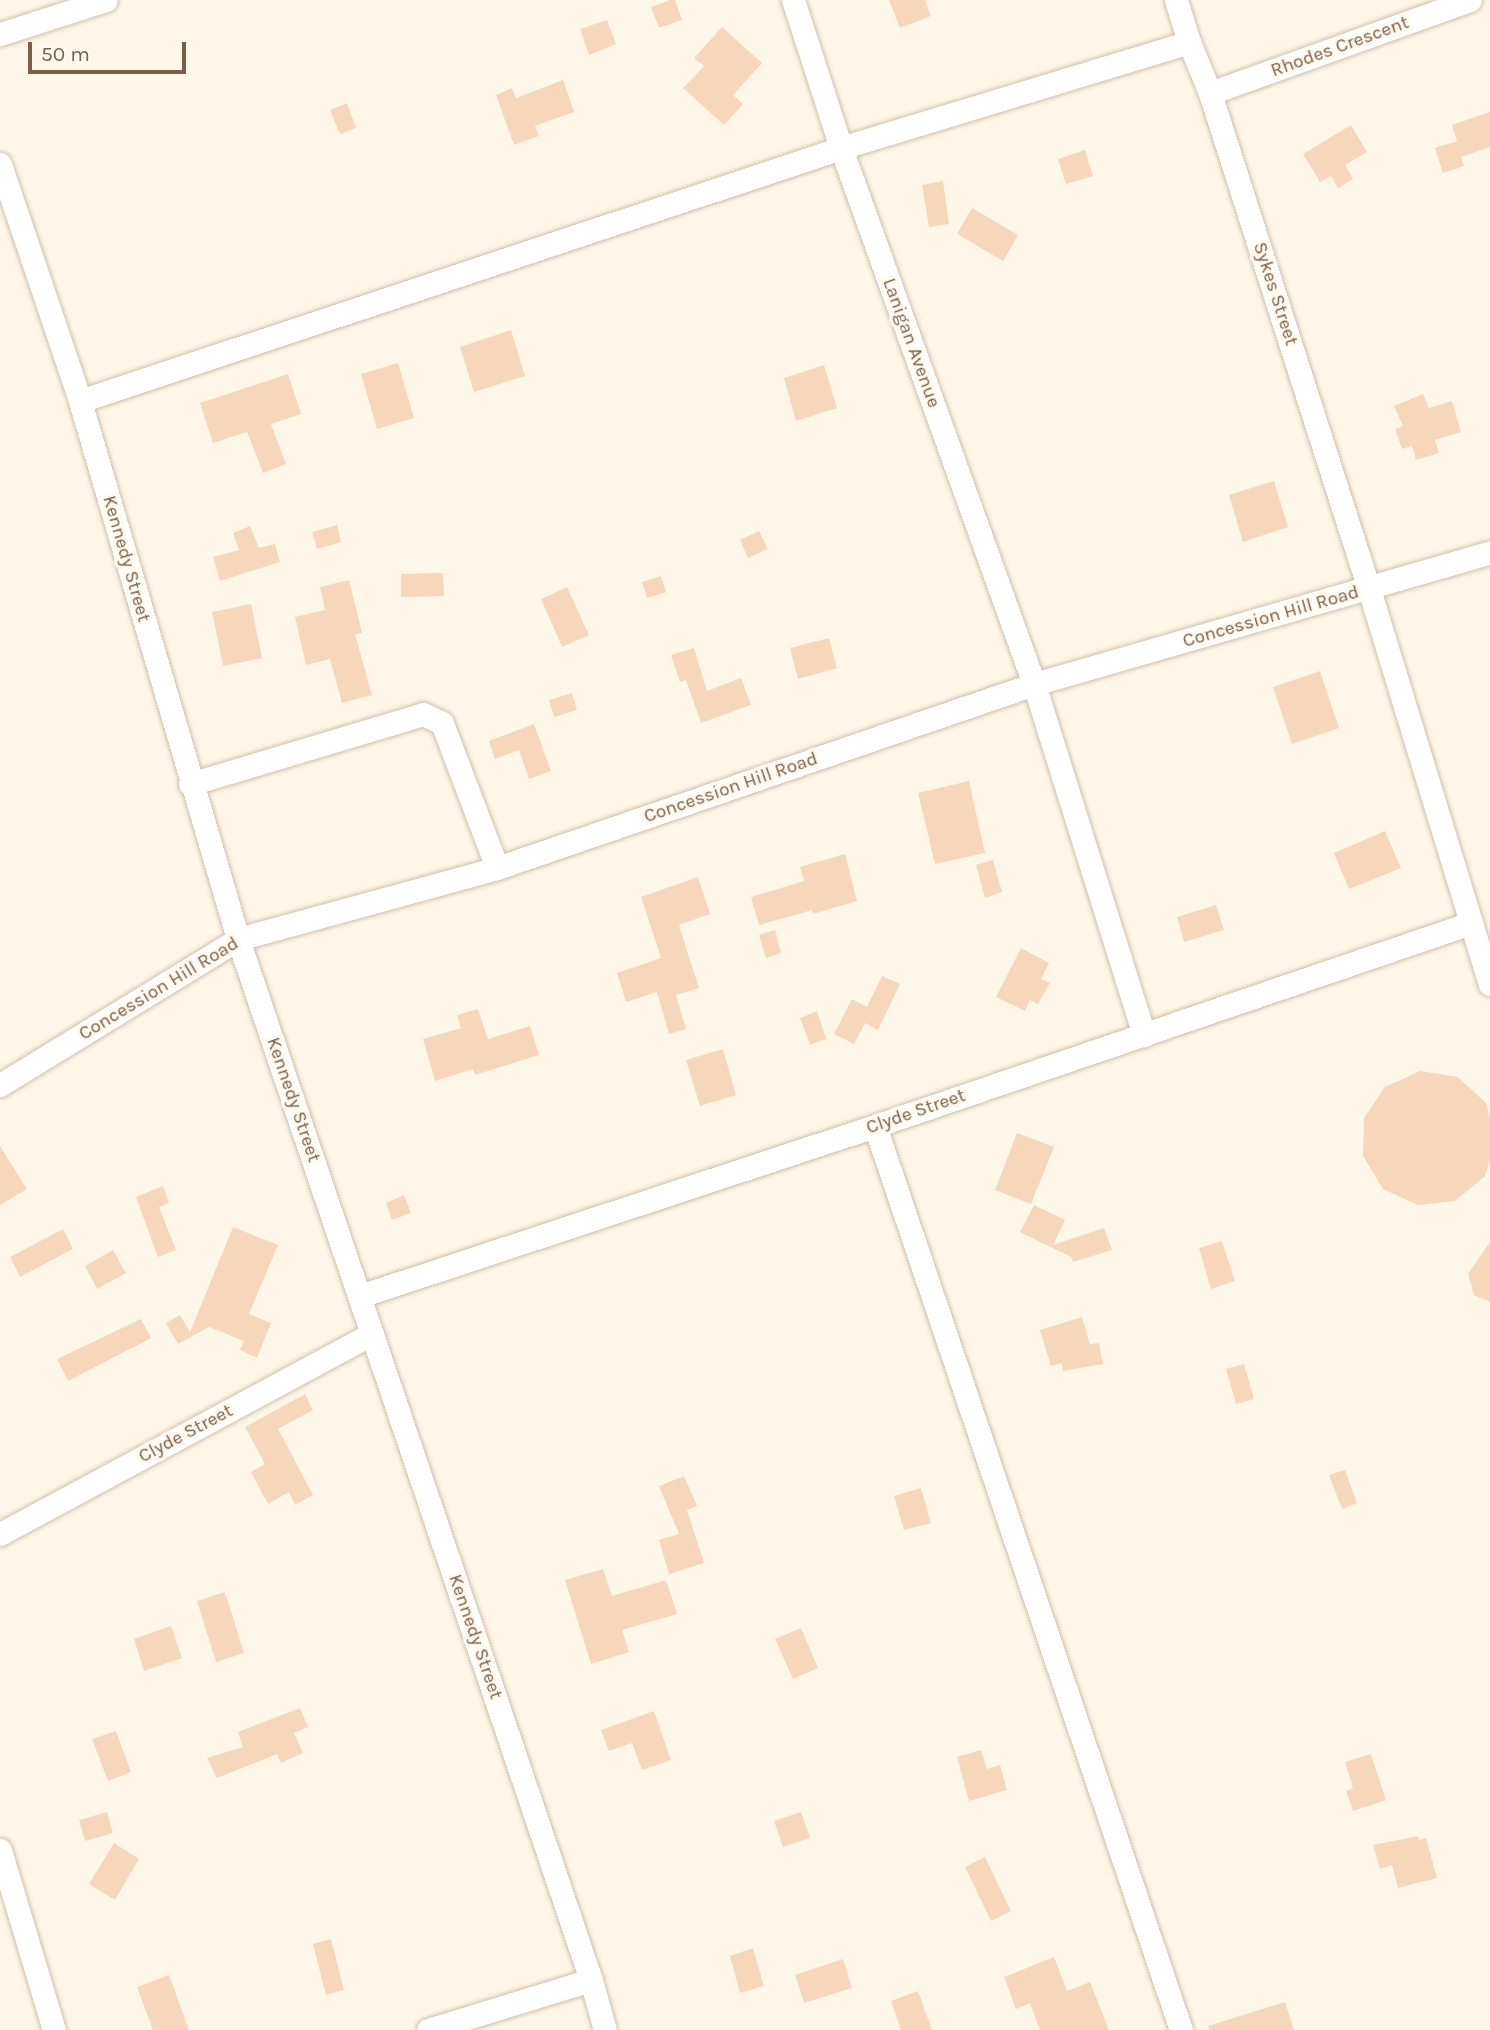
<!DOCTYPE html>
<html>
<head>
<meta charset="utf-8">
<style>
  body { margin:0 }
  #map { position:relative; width:1490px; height:2030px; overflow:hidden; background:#fef7e8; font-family:Karla,sans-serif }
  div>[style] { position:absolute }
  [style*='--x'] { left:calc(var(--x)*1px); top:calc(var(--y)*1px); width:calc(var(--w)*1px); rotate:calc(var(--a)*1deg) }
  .building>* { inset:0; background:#f6d7bc }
  .roads { filter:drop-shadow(0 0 2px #d2bfab) drop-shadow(0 0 2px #d2bfab) }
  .street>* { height:23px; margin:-11.5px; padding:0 11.5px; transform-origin:11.5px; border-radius:11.5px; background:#fff }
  span { translate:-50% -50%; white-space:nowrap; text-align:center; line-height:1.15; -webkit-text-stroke:7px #fffaf0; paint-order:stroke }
  .street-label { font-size:19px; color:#7c5e48 }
  .scale { position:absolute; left:28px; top:42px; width:158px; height:32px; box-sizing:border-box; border:4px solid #7c5e48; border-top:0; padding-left:9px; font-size:21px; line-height:24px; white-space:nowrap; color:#7c5e48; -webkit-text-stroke:5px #fffaf0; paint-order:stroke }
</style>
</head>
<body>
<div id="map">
  <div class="building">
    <div style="clip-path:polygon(670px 0,675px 0,682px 20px,659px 28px,651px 7px)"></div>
    <div style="clip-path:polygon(889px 0,925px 0,931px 16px,900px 28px)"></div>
    <div style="clip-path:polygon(607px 20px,616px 44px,589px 55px,580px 29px)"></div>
    <div style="clip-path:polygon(722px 27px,762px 63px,733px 95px,743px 104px,724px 125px,683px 88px,704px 66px,694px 58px)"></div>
    <div style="clip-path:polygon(563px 80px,574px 112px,535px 126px,539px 136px,514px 145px,496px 95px,512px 88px,516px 98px)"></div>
    <div style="clip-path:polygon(347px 103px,356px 128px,340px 134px,330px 110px)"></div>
    <div style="clip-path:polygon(1490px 112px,1490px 147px,1461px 157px,1464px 166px,1443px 173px,1435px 148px,1457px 141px,1452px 125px)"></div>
    <div style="clip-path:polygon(1351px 125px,1367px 152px,1345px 165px,1353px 179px,1338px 188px,1331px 176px,1320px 182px,1303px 154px)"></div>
    <div style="clip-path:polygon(1085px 150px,1093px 176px,1066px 184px,1058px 159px)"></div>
    <div style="clip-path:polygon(943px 181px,949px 224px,929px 227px,922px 185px)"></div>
    <div style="clip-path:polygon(972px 208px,1018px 235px,1003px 261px,957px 234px)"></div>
    <div style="clip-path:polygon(511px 330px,525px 376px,474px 392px,460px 347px)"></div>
    <div style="clip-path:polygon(398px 363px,414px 418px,377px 429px,361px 374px)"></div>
    <div style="clip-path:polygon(824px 365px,837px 408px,796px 421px,784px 378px)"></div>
    <div style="clip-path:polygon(288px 374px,301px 414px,271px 424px,286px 464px,263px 473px,247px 432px,213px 443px,200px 403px)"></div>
    <div style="clip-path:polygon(1423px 394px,1429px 408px,1452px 401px,1461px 432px,1435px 440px,1439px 453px,1416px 460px,1412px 446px,1402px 449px,1395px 429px,1403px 426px,1394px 406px)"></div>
    <div style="clip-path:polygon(1274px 481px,1288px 527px,1243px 542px,1229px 495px)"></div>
    <div style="clip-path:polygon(337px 525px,341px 542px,317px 549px,312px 532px)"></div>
    <div style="clip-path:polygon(250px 526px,259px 548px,275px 544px,280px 562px,220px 581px,213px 557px,239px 550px,233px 533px)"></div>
    <div style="clip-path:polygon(759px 531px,768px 549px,748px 558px,740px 540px)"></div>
    <div style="clip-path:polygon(443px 573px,444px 596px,401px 597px,401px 574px)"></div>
    <div style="clip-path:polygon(661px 576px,666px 592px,647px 598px,642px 582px)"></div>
    <div style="clip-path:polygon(349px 580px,362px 633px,355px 634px,372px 695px,342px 703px,330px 659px,306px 665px,295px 617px,325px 610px,320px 587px)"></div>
    <div style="clip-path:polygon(567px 587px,589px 635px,562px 647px,541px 599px)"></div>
    <div style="clip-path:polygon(251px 604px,262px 658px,223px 666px,212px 612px)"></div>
    <div style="clip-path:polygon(829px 638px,837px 668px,798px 679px,790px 648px)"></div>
    <div style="clip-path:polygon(694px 648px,707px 691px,741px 678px,751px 705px,701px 723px,686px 680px,680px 682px,671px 655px)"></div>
    <div style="clip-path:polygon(1320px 671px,1339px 728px,1292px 744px,1273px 687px)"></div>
    <div style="clip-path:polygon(572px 693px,577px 710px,554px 717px,549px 700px)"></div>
    <div style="clip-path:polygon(534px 724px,551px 771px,529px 779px,519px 750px,495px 759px,489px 741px)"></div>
    <div style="clip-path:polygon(969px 781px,985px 853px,935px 864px,918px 793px)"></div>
    <div style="clip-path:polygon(1385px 831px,1401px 868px,1349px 889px,1334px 853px)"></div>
    <div style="clip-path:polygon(845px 854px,857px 901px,813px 914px,812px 910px,759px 925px,751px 897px,804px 881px,800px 867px)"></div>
    <div style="clip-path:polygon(993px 860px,1002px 892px,985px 898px,976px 865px)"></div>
    <div style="clip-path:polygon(698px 877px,710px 914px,679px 925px,699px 988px,676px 995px,686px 1029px,669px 1034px,657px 992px,626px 1002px,617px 973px,661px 958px,641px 897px)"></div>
    <div style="clip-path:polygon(1216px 905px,1224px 930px,1184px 942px,1177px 917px)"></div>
    <div style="clip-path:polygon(775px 930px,781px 953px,766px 958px,759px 935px)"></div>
    <div style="clip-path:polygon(1021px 948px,1049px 963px,1041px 979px,1050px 983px,1038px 1004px,1030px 1000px,1025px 1011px,996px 997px)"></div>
    <div style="clip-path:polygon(882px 976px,900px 984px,878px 1030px,865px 1023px,854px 1044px,834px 1034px,852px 999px,867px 1007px)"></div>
    <div style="clip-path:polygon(478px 1009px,488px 1039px,530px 1026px,539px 1055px,475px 1075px,473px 1069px,435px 1081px,423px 1039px,461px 1028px,457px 1015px)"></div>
    <div style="clip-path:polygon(817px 1011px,826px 1039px,810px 1045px,800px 1018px)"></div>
    <div style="clip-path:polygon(723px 1049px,736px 1095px,700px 1106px,686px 1060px)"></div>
    <div style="clip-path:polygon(1420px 1071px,1458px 1077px,1486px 1103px,1490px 1117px,1490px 1159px,1485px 1176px,1455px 1201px,1418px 1205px,1383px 1189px,1363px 1156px,1364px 1118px,1385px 1087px)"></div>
    <div style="clip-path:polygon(1017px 1133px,1054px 1147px,1031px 1204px,995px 1190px)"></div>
    <div style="clip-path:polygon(0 1146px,27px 1189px,0 1205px)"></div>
    <div style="clip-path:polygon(163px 1186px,169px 1203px,159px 1207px,176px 1250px,158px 1257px,136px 1197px)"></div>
    <div style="clip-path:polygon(404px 1195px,411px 1213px,392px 1220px,386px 1203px)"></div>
    <div style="clip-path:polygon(1034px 1205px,1065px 1220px,1053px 1245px,1104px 1228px,1112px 1250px,1073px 1262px,1071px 1257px,1020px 1232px)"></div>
    <div style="clip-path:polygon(233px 1227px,278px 1245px,249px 1314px,271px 1323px,257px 1358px,240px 1350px,244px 1341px,209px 1327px,178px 1344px,166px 1323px,180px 1315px,190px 1332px)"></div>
    <div style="clip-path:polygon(63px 1229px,73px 1249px,20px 1277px,10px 1257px)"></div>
    <div style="clip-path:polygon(1222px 1241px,1235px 1281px,1211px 1289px,1199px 1248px)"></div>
    <div style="clip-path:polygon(1490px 1242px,1490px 1302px,1474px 1295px,1468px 1274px)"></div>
    <div style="clip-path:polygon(113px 1250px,126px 1273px,97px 1289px,85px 1266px)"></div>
    <div style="clip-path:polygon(1082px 1317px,1090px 1344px,1099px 1343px,1103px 1364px,1063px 1371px,1062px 1363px,1051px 1366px,1040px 1330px)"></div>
    <div style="clip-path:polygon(141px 1319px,151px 1338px,68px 1381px,57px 1359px)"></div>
    <div style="clip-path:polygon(1244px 1364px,1254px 1399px,1236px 1404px,1226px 1369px)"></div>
    <div style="clip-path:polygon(305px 1394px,313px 1410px,278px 1429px,313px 1495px,295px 1505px,289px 1492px,268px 1504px,251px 1472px,265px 1464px,245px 1427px)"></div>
    <div style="clip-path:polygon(1345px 1470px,1357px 1503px,1342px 1509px,1329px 1475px)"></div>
    <div style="clip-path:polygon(684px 1476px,697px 1506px,687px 1510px,704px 1563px,669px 1574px,659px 1540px,679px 1534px,659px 1486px)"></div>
    <div style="clip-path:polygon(921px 1488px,931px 1523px,904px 1530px,894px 1496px)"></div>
    <div style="clip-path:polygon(603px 1569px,612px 1596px,666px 1580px,677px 1614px,622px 1630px,629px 1652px,591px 1664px,565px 1580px)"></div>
    <div style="clip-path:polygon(225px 1592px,244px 1653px,216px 1662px,197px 1601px)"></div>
    <div style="clip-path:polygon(171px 1626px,182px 1658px,144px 1671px,134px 1639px)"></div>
    <div style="clip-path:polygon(801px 1628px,818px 1668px,793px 1679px,775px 1639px)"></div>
    <div style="clip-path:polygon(300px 1708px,308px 1727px,294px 1733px,303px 1753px,281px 1763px,277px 1754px,217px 1778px,207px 1758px,243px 1747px,238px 1732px)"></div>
    <div style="clip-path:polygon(654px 1711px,671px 1760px,642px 1770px,632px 1743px,609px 1751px,601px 1730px)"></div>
    <div style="clip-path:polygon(116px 1731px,131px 1772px,108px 1781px,92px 1739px)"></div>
    <div style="clip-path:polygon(981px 1750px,987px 1769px,1000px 1765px,1007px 1790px,969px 1801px,957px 1757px)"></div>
    <div style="clip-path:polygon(1371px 1754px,1386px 1800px,1353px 1811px,1346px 1791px,1353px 1788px,1345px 1762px)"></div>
    <div style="clip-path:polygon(107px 1812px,113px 1833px,85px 1841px,79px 1820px)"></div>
    <div style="clip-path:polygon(801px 1812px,810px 1838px,783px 1847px,774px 1821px)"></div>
    <div style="clip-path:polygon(1418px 1836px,1419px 1840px,1426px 1838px,1437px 1878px,1398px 1888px,1392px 1865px,1380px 1869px,1373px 1845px)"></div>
    <div style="clip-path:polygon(114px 1843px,139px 1859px,115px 1900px,89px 1884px)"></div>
    <div style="clip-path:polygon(985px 1857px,1011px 1911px,991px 1921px,965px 1867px)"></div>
    <div style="clip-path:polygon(331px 1939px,344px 1990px,326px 1995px,313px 1944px)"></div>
    <div style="clip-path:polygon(753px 1948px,764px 1986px,740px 1993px,730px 1956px)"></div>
    <div style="clip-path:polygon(1054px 1957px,1067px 1991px,1090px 1982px,1109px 2030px,1040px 2030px,1030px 2003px,1016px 2009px,1004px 1977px)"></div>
    <div style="clip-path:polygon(843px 1959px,852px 1988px,804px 2003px,795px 1975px)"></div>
    <div style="clip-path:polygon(169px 1975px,189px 2030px,153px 2030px,137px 1987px)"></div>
    <div style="clip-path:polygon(918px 1991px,932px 2030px,901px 2030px,891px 2001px)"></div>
    <div style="clip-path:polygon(1285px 2002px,1294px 2030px,1209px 2030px,1208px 2026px)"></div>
  </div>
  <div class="roads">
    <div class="street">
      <div style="--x:793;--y:0;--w:156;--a:72"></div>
      <div style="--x:841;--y:148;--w:570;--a:70.2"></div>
      <div style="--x:1034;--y:684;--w:368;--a:72.6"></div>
      <div style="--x:1176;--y:0;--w:44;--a:72.8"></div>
      <div style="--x:1189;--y:42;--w:55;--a:67.6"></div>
      <div style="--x:1210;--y:93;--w:521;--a:72.23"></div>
      <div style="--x:1369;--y:589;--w:413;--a:73"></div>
      <div style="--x:0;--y:34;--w:111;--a:-17.8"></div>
      <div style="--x:1210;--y:93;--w:276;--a:-19.7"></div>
      <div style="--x:0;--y:164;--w:250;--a:71.3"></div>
      <div style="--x:80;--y:401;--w:561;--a:73.63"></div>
      <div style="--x:238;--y:939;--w:1099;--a:71.27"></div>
      <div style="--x:591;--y:1980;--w:52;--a:74.4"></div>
      <div style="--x:80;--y:401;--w:802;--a:-18.39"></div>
      <div style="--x:841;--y:148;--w:364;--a:-16.9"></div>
      <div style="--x:190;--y:784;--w:243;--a:-16.7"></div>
      <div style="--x:423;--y:714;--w:21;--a:25"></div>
      <div style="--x:442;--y:723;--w:155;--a:69.2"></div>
      <div style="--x:0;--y:1085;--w:279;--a:-31.5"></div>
      <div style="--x:238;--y:939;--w:269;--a:-15.3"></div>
      <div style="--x:497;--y:868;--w:568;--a:-18.91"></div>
      <div style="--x:1034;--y:684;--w:475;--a:-16.1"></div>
      <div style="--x:875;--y:1126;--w:954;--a:71.3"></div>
      <div style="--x:360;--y:1296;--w:542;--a:-18.27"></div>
      <div style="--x:875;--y:1126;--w:630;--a:-18.81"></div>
      <div style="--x:0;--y:1534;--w:422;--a:-28.3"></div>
      <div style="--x:0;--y:1850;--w:188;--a:73.3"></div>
      <div style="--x:428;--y:2030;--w:170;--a:-17.1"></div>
    </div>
  </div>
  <div class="street-label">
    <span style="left:1340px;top:47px;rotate:-20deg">Rhodes Crescent</span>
    <span style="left:1275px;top:294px;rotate:72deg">Sykes Street</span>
    <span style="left:911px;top:343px;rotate:70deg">Lanigan Avenue</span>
    <span style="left:126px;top:559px;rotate:74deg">Kennedy Street</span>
    <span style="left:1271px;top:617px;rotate:-16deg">Concession Hill Road</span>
    <span style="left:731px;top:788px;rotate:-19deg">Concession Hill Road</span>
    <span style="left:159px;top:989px;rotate:-31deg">Concession Hill Road</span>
    <span style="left:293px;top:1100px;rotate:71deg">Kennedy Street</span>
    <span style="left:916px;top:1112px;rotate:-19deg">Clyde Street</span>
    <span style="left:186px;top:1434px;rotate:-28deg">Clyde Street</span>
    <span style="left:475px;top:1637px;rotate:71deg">Kennedy Street</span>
  </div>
  <div class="scale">50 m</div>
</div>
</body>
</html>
